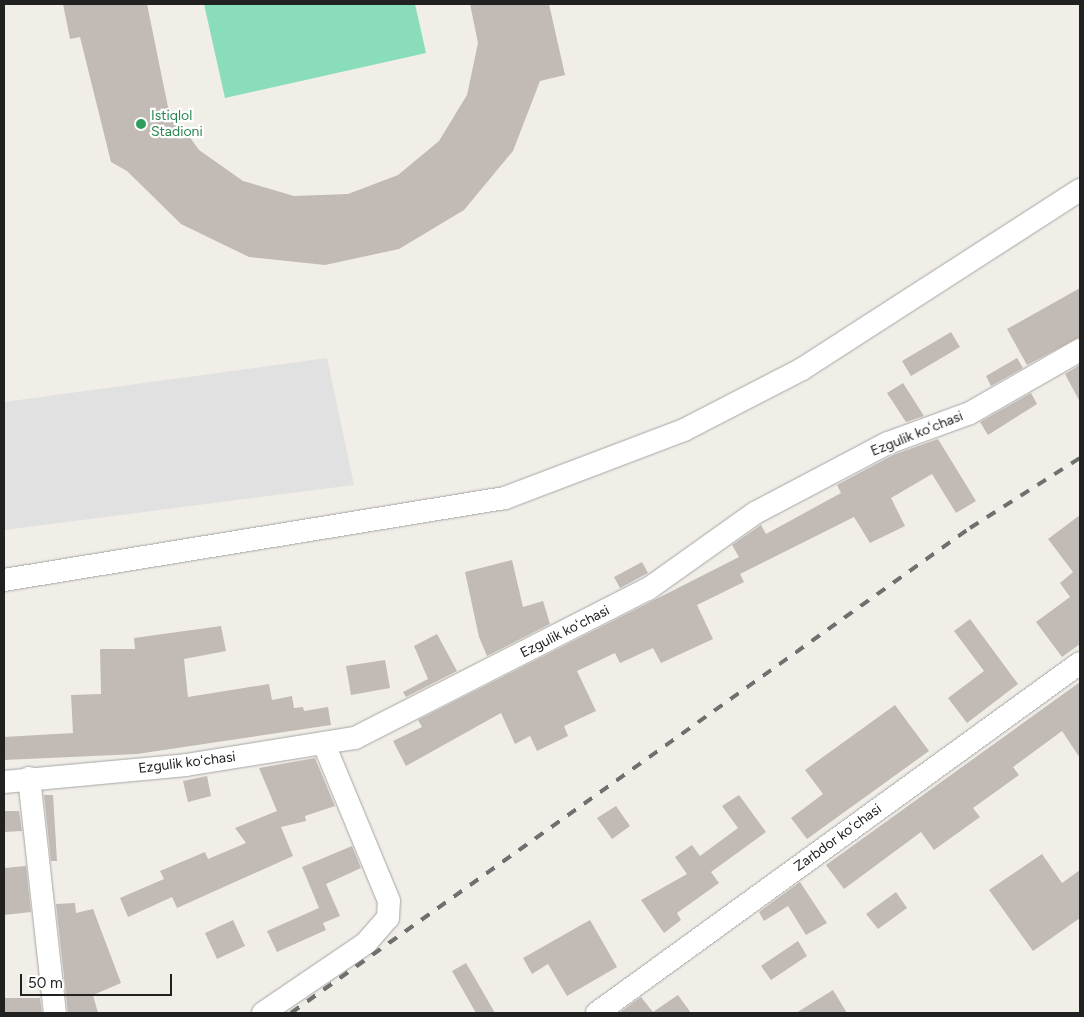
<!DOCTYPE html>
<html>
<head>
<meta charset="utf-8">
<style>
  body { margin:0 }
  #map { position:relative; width:1084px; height:1017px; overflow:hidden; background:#f1eee8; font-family:Figtree,sans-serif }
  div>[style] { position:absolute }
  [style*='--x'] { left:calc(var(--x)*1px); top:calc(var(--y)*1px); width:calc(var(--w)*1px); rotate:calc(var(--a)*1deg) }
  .pitch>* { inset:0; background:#89ddbb }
  .parking>* { inset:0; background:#e1e1e1 }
  .building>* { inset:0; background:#c2bab4 }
  .roads { filter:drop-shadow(0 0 1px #a5a5a5) drop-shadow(0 0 1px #a5a5a5) }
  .street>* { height:22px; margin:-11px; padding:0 11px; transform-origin:11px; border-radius:11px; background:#fff }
  .rail>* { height:4px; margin-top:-2px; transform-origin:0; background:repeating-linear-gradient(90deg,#6f6f6f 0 10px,transparent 0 20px) }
  .dots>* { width:14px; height:14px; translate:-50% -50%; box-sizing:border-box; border:2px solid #fff; border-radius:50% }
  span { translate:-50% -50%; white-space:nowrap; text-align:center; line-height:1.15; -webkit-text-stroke:4.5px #fff; paint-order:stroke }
  .leisure-label { font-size:14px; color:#27864d }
  .left { translate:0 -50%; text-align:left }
  .street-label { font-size:14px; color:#212121 }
  .frame { position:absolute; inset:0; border:5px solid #212121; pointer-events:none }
  .scale { position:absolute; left:20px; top:974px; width:152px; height:22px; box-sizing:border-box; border:2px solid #212121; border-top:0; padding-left:6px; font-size:15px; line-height:18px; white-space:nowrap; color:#212121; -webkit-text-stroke:4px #fff; paint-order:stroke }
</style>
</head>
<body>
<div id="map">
  <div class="pitch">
    <div style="clip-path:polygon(204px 4px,415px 4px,426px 53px,225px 98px)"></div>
  </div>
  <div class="parking">
    <div style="clip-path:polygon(327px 358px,354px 485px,4px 530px,4px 402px)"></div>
  </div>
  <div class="building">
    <div style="clip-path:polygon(63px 4px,147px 4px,168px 107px,199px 150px,243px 181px,294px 196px,348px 194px,398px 175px,439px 141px,467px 95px,478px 43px,470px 4px,549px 4px,565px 75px,540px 81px,513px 151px,464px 210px,399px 249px,325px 265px,249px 257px,181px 224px,127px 171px,111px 162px,80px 37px,70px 39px)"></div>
    <div style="clip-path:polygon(1080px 288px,1080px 337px,1027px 365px,1007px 329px)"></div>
    <div style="clip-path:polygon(951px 332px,960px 347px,911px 376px,902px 361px)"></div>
    <div style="clip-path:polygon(1017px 358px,1023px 368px,991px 386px,986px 376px)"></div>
    <div style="clip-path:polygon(1080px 365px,1080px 402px,1065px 374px)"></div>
    <div style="clip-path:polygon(903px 383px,924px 416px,906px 422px,887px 393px)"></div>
    <div style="clip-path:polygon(1031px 393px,1037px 404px,988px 435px,980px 422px)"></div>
    <div style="clip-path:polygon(938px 439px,976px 501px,956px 513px,932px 474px,891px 498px,905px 526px,870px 543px,854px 517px,740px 574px,744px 582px,697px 605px,713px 639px,661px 663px,653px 648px,620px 663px,615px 653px,577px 671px,596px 711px,564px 726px,568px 736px,537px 751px,530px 736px,515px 744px,501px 713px,406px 766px,393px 741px,422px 727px,418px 720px,739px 557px,732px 545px,761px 525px,766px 534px,841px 493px,837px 485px,893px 455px)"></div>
    <div style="clip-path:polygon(1080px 515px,1080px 644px,1062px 657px,1036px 622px,1070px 597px,1060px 583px,1073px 572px,1048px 539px)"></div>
    <div style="clip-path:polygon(512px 560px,523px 607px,543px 601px,550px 624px,487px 656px,479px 637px,465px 572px)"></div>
    <div style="clip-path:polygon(642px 562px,648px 573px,620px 588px,614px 577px)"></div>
    <div style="clip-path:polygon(970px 619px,1018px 684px,967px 723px,948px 698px,984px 671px,954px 631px)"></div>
    <div style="clip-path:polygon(221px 626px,226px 651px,184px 659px,188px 697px,269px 684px,272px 700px,292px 696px,294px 708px,303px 707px,304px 711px,328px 707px,331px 725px,137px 754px,4px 760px,4px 737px,73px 733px,71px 695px,101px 694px,100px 649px,135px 649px,134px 638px)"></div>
    <div style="clip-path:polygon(437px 634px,457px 671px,406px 697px,403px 692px,428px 679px,414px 646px)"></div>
    <div style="clip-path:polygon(385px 660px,390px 688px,351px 695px,346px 666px)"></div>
    <div style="clip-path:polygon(1080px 682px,1080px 758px,1062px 731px,1013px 767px,1019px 775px,973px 808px,980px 817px,934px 850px,921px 832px,844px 889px,826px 865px)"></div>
    <div style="clip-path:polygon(895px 705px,929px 751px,807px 839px,791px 818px,823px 794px,805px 770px)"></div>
    <div style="clip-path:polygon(315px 758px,335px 806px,305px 816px,306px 821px,281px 827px,293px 856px,177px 908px,172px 897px,128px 917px,120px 898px,164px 879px,160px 871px,205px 852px,208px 859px,246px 843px,235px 828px,277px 811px,259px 768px)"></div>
    <div style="clip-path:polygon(207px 776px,211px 796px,188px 802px,183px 781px)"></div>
    <div style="clip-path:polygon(44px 795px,53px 795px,57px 861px,51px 861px)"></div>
    <div style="clip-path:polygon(739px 795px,766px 832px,711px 872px,719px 883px,677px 913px,681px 920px,664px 933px,641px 900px,687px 874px,675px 857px,692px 845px,700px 856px,738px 828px,722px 806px)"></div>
    <div style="clip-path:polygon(616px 806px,630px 826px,612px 839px,597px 818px)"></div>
    <div style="clip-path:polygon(4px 811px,19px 811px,22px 831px,4px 832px)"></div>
    <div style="clip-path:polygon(352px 846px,361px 868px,326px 884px,340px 916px,323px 923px,326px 930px,277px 952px,267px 931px,319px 908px,302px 867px)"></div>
    <div style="clip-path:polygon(1042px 854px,1062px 883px,1080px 870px,1080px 918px,1033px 951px,989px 890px)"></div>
    <div style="clip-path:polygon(26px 866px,31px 912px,4px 915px,4px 868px)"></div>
    <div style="clip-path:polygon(800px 882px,827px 923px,806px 935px,788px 906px,764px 921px,759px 912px)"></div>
    <div style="clip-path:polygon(896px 892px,907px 908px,878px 929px,866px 914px)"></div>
    <div style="clip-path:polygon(75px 903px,76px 913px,93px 909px,121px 983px,93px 995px,98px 1013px,68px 1013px,56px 904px)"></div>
    <div style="clip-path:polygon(233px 920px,245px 946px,217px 959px,205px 933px)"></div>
    <div style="clip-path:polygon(590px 920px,617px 967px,567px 996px,548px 964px,532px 974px,523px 958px)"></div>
    <div style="clip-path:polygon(798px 941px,807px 956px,771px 980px,761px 966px)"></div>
    <div style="clip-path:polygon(466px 963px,476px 980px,495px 1013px,476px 1013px,452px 971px)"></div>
    <div style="clip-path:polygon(833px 990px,847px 1013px,796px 1013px)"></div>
    <div style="clip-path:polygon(678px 995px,691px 1013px,619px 1013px,641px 997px,653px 1012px)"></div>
    <div style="clip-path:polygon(4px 998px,40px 998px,42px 1013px,4px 1013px)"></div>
  </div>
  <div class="roads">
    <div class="street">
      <div style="--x:4;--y:580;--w:508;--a:-9.3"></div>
      <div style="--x:505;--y:498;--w:191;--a:-20.8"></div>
      <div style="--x:684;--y:430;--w:133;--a:-27.3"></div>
      <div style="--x:802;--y:369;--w:331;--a:-32.8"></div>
      <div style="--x:29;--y:778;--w:236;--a:83.7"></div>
      <div style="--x:4;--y:782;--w:183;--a:-5.3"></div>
      <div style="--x:186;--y:765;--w:171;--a:-9.1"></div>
      <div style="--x:355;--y:738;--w:329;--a:-27"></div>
      <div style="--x:648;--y:589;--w:131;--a:-35.4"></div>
      <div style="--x:755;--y:513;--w:150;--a:-27.8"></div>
      <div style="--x:888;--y:443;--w:87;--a:-20.1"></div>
      <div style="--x:970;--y:413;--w:127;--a:-29.8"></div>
      <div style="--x:263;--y:1013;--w:125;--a:-34.2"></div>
      <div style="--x:366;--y:943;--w:33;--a:-49"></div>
      <div style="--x:388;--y:918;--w:17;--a:-87"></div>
      <div style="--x:389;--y:901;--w:170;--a:-112.5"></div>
      <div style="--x:597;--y:1013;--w:596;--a:-35.93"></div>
    </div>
  </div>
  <div class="rail">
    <div style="--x:291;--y:1013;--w:834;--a:-35.54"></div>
    <div style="--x:970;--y:528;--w:130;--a:-32.5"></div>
  </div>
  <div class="dots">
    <div style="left:141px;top:124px;background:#2e9e5b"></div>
  </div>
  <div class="leisure-label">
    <span class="left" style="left:151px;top:124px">Istiqlol<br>Stadioni</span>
  </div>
  <div class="street-label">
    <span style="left:917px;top:434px;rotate:-22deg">Ezgulik koʻchasi</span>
    <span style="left:565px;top:632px;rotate:-27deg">Ezgulik koʻchasi</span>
    <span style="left:187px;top:763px;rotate:-7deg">Ezgulik koʻchasi</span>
    <span style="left:838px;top:838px;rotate:-36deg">Zarbdor koʻchasi</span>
  </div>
  <div class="frame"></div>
  <div class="scale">50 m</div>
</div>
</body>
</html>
